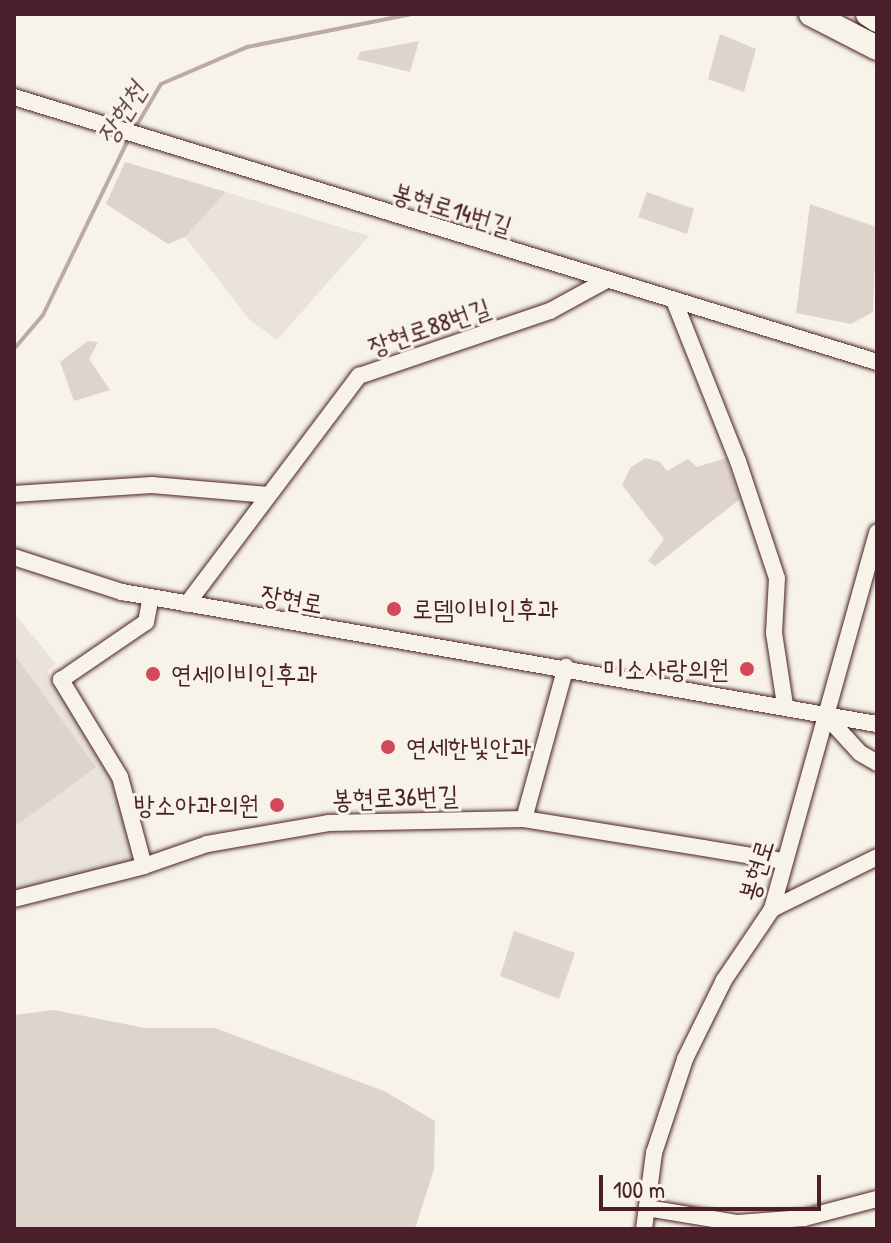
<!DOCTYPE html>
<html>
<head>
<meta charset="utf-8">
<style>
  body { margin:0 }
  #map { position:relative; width:891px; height:1243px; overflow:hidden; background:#f7f3e8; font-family:"Patrick Hand","Poor Story",sans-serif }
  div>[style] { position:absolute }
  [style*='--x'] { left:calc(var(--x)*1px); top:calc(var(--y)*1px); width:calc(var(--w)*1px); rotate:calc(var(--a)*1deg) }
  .built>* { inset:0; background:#eae3da }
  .green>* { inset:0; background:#ded4cc }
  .stream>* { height:4px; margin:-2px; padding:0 2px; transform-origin:2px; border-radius:2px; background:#bcaaa7 }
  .roads { filter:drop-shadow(0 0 2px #4a1f2b) drop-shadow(0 0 2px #4a1f2b) }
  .street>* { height:16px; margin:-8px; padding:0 8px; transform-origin:8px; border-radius:8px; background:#f7f3e8 }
  .secondary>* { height:24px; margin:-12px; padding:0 12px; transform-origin:12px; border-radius:12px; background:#f7f3e8 }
  .dots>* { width:22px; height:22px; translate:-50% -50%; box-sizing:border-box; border:4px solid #f7f3e8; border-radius:50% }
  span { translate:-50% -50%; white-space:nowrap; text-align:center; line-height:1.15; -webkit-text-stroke:6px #f7f3e8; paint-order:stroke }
  .street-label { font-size:26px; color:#4a1f2b }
  .poi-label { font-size:26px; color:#4a1f2b }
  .left { translate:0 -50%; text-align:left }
  .right { translate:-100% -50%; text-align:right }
  .water-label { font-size:28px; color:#6c4950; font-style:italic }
  .frame { position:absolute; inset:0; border:16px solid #4a1f2b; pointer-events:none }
  .scale { position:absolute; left:599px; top:1175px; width:222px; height:36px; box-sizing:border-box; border:4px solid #4a1f2b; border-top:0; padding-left:10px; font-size:24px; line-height:28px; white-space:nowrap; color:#4a1f2b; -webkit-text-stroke:6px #f7f3e8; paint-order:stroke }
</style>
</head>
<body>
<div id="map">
  <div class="built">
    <div style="clip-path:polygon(226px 192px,369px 236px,277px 340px,249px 319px,185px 237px)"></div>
    <div style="clip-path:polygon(14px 613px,56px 664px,47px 671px,117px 781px,136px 846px,128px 863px,14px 891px)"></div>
  </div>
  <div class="green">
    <div style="clip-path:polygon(720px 34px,756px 49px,744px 92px,708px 79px)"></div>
    <div style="clip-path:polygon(419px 41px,410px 72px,357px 59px,360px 52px)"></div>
    <div style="clip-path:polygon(125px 162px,226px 192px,185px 237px,168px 244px,106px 204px)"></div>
    <div style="clip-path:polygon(647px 192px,694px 209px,687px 234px,638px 217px)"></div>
    <div style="clip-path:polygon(810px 204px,876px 227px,873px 312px,851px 324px,796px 313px)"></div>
    <div style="clip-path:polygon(88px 341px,98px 342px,89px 359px,110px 390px,74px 401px,60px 362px)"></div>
    <div style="clip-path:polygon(646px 458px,660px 462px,667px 471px,688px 459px,697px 467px,726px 458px,740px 499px,655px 566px,648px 561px,664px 539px,622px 485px,631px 467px)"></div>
    <div style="clip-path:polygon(14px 654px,96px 767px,14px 827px)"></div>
    <div style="clip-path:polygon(514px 931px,575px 953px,559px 999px,500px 976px)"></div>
    <div style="clip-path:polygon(54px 1010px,145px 1028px,215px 1028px,384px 1091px,435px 1121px,434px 1169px,415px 1229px,14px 1229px,14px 1015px)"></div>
  </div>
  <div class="stream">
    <div style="--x:134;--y:130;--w:53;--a:-59.6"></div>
    <div style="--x:161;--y:84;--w:94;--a:-23.3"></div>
    <div style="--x:247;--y:47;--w:168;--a:-11.3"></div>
    <div style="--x:14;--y:349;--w:45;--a:-49.5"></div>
    <div style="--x:43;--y:315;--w:197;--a:-64.1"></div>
  </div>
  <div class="roads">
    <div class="street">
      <div style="--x:14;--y:97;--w:903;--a:17.07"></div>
      <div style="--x:675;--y:303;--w:170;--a:68.3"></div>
      <div style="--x:738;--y:461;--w:123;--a:71.6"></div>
      <div style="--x:777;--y:578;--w:55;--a:93.1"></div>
      <div style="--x:774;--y:633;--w:73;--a:81.3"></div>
      <div style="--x:14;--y:494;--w:138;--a:-3.7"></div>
      <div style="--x:152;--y:485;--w:117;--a:4.9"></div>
      <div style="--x:14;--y:557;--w:114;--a:18"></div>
      <div style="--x:122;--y:592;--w:766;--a:9.92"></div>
      <div style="--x:187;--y:604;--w:286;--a:-53"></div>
      <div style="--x:359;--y:376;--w:202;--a:-18.8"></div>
      <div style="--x:550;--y:311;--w:63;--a:-28.6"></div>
      <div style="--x:828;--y:718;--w:47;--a:47.6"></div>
      <div style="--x:860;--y:753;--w:20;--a:30"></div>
      <div style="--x:524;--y:819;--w:158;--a:-74.6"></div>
      <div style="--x:144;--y:866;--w:92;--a:-105.1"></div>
      <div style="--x:120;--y:777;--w:114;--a:-121.3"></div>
      <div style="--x:61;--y:680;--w:103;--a:-34.3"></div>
      <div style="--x:146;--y:622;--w:25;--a:-79"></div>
      <div style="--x:14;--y:899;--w:134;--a:-14.2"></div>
      <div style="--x:144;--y:866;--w:67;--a:-19.2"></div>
      <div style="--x:207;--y:844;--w:123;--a:-9.8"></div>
      <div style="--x:328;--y:823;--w:196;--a:-1.2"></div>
      <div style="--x:524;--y:819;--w:263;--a:9.2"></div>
      <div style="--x:772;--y:909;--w:117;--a:-26.3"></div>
      <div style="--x:647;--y:1208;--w:92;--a:9.4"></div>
      <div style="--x:738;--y:1223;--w:66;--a:-4.3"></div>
      <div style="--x:804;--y:1218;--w:75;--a:-14.6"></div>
      <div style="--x:644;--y:1229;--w:77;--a:-82.5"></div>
      <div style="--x:654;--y:1153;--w:99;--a:-71.7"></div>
      <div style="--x:685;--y:1059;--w:88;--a:-63.7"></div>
      <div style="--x:724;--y:980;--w:86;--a:-55.9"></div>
      <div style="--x:772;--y:909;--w:391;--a:-74.4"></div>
    </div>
    <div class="secondary">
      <div style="--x:811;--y:14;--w:74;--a:27.3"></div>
      <div style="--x:868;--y:14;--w:11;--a:34"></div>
    </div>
  </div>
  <div class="dots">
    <div style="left:394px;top:609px;background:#d1495b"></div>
    <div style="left:747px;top:669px;background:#d1495b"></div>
    <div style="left:153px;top:674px;background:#d1495b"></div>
    <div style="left:388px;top:747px;background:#d1495b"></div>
    <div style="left:277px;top:805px;background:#d1495b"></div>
  </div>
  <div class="street-label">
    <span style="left:452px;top:209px;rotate:17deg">봉현로14번길</span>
    <span style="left:429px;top:327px;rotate:-19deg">장현로88번길</span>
    <span style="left:292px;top:599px;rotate:10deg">장현로</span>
    <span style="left:395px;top:797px;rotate:-2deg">봉현로36번길</span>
    <span style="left:756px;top:870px;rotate:-73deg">봉현로</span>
  </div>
  <div class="poi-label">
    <span class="left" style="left:412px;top:609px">로뎀이비인후과</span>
    <span class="right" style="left:729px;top:669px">미소사랑의원</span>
    <span class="left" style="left:171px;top:674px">연세이비인후과</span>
    <span class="left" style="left:406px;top:747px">연세한빛안과</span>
    <span class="right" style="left:259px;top:805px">방소아과의원</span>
  </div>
  <div class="water-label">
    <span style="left:121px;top:113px;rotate:-58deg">장현천</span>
  </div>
  <div class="frame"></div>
  <div class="scale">100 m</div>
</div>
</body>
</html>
